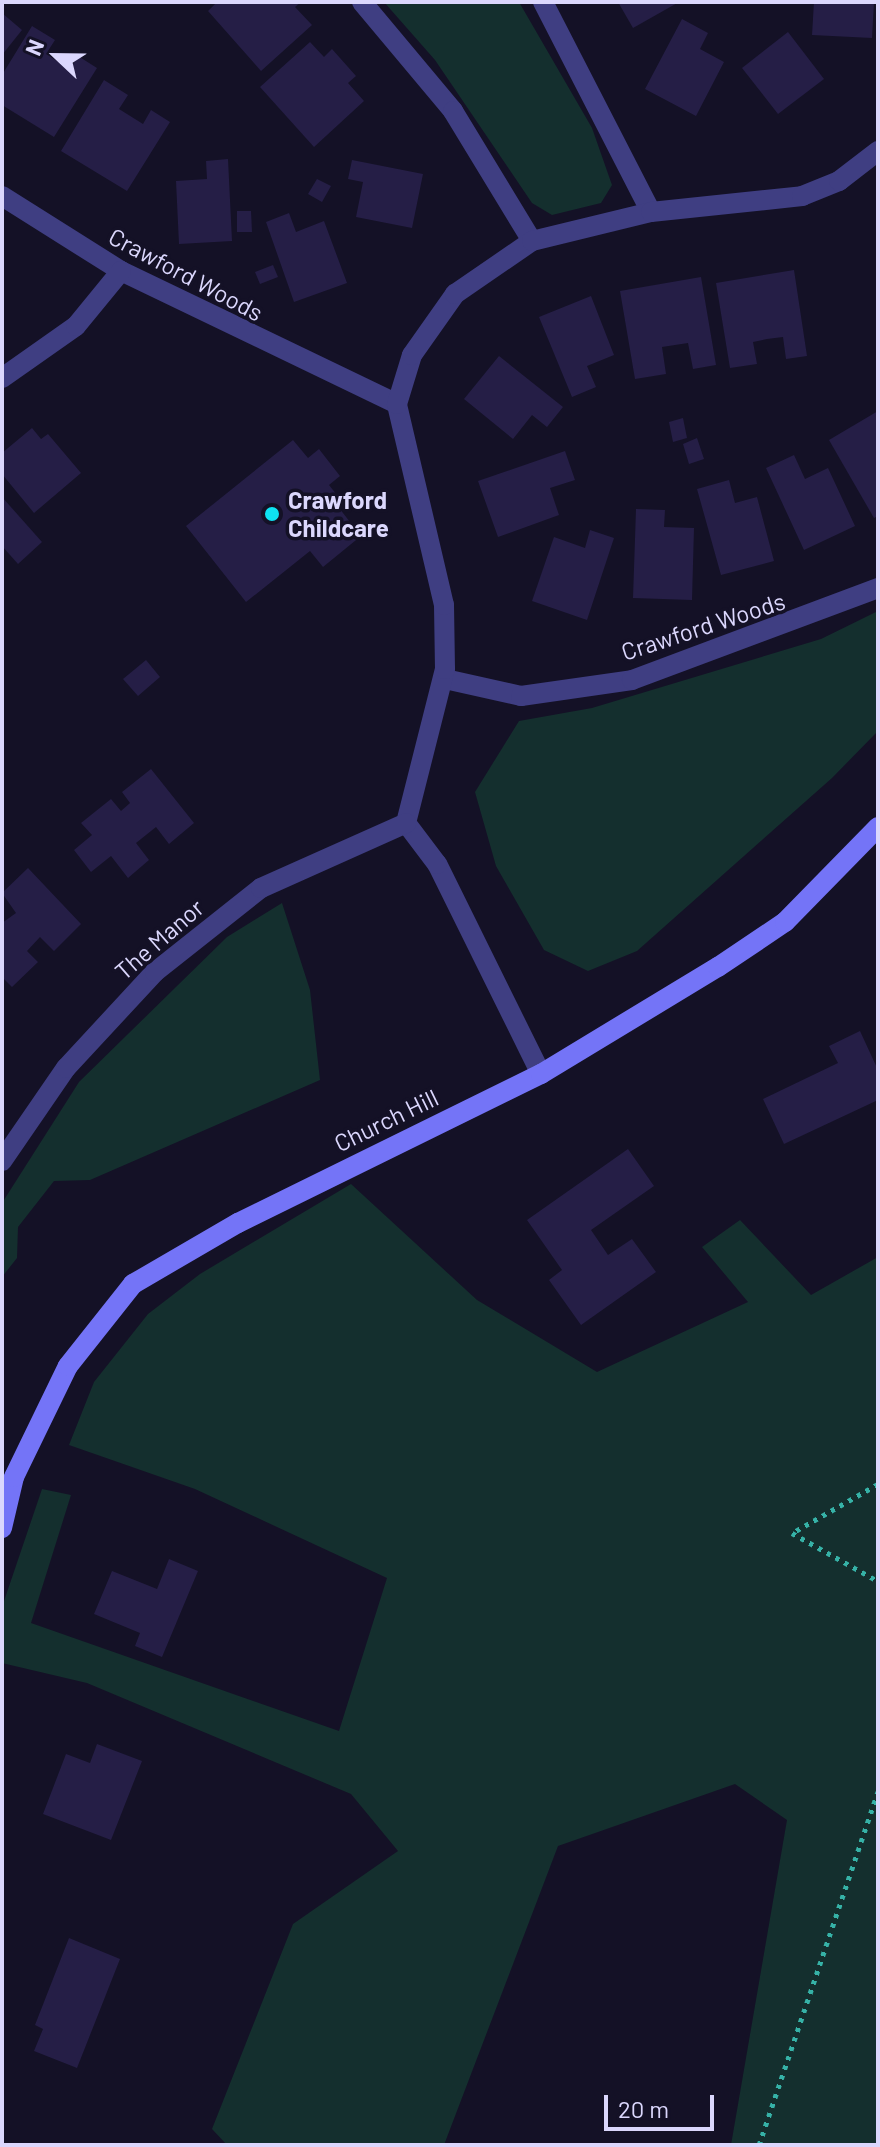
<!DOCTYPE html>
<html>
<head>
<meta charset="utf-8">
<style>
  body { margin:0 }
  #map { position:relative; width:880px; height:2147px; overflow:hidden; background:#141126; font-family:Barlow,sans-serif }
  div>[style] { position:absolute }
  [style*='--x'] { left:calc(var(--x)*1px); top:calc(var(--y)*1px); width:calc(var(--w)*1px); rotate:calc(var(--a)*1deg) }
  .green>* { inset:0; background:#142f2e }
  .building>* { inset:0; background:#251e46 }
  .path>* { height:5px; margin-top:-2.5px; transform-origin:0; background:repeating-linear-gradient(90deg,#36b2a7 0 4px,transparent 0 10px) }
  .street>* { height:20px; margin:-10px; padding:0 10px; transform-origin:10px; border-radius:10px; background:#3f3e82 }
  .secondary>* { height:20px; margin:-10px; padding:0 10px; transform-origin:10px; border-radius:10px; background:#7474f7 }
  .dots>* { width:22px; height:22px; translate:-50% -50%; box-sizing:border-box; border:4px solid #141126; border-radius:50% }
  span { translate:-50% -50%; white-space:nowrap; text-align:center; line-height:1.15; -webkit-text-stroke:7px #141126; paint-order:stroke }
  .street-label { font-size:24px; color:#dbd7fd }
  .poi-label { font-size:24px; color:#dbd7fd; font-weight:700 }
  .left { translate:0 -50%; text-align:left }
  .frame { position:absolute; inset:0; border:4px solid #dbd7fd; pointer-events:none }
  .north { position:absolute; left:16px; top:16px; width:80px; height:80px; -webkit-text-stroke:6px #141126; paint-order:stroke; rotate:292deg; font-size:22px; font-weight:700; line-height:32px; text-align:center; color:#dbd7fd }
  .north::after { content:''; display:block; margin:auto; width:28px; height:36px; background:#dbd7fd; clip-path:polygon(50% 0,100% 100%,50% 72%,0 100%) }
  .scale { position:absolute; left:604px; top:2095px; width:110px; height:36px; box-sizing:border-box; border:4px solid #dbd7fd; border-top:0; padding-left:10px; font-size:24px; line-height:28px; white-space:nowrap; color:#dbd7fd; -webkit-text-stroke:6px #141126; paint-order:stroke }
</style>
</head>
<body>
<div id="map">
  <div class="green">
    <div style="clip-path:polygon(384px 2px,519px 2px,592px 128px,612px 185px,601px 203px,552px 215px,532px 203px,435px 60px)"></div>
    <div style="clip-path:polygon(878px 611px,878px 731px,832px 778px,637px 951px,588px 971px,544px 950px,496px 866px,475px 792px,519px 721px,592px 708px,821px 639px)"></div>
    <div style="clip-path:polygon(282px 903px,310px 990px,320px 1080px,90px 1180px,54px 1181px,18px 1227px,17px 1258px,2px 1277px,2px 1203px,79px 1082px,227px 937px)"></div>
    <div style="clip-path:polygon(351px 1184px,477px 1300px,597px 1372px,748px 1302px,702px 1247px,740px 1220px,811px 1295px,878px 1257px,878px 2145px,731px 2145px,787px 1820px,735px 1784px,558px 1846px,444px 2145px,227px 2145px,212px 2129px,293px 1924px,398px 1851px,351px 1794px,87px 1683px,2px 1663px,2px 1607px,42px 1489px,71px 1495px,31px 1623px,339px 1731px,387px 1578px,195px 1489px,69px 1445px,94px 1382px,148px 1314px,200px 1274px)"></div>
  </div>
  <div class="building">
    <div style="clip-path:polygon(217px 2px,301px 2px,295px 7px,312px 25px,261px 71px,208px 11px)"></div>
    <div style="clip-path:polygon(618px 2px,679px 2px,633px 28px)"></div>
    <div style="clip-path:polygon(814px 2px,874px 2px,872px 38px,812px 35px)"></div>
    <div style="clip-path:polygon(2px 13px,22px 30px,2px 55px)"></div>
    <div style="clip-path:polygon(682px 19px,708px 33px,700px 49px,724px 62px,696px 116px,645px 89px)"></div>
    <div style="clip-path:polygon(32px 26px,55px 40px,46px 54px,70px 69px,78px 56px,97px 68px,54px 137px,2px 105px,2px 75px)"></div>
    <div style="clip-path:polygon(788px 32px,824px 79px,778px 114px,742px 68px)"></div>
    <div style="clip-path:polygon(310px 42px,324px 57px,332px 49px,356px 76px,348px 83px,364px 101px,314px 147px,260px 87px)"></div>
    <div style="clip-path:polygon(104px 80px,128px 95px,119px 109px,143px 124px,151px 110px,170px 122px,127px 191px,61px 151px)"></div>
    <div style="clip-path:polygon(228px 159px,232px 241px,179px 244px,176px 181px,207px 179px,206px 161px)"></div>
    <div style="clip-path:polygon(352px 160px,423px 174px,412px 228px,356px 217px,363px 182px,348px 179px)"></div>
    <div style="clip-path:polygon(317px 179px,331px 186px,322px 202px,308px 194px)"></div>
    <div style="clip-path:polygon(237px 211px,251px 211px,252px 232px,237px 232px)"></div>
    <div style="clip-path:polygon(289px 213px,296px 232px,324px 221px,347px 283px,294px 302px,266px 222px)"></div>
    <div style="clip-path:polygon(273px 265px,278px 277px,260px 284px,255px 272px)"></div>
    <div style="clip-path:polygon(794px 270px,807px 356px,786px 359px,783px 337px,767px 339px,753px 342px,757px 364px,730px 368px,716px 283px)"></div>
    <div style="clip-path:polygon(701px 277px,716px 365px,693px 369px,688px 343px,662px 347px,666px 374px,635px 379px,620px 291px)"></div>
    <div style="clip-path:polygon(591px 296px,614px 355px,587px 366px,596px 387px,572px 397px,539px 317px)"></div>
    <div style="clip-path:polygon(499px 356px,563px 407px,547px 427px,532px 415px,513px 439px,464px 399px)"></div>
    <div style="clip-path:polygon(878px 411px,878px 516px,874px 518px,829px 440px)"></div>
    <div style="clip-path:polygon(683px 418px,687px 438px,673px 442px,669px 422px)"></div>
    <div style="clip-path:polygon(32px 428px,41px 439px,48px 434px,81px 473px,34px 513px,2px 474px,2px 453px)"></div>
    <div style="clip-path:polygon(697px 438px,704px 459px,689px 464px,683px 444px)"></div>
    <div style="clip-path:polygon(293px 440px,308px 458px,319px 449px,340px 476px,329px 485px,337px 495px,332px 499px,361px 536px,323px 567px,310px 551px,246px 602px,186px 526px)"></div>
    <div style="clip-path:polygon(565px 451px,575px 480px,550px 488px,559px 515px,498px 537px,478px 481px)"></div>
    <div style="clip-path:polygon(794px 455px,805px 479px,828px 468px,855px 526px,804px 550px,766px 468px)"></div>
    <div style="clip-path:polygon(729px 480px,735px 503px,757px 497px,774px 561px,721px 575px,697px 489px)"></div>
    <div style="clip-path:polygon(2px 497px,42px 542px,18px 564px,2px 546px)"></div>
    <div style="clip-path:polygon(636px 509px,665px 510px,664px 527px,694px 528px,692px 600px,633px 598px)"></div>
    <div style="clip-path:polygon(590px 530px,614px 538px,587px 620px,532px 601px,554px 537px,585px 548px)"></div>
    <div style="clip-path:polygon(146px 660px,160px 677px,138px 696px,123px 679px)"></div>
    <div style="clip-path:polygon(151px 769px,194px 823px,169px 844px,156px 827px,136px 843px,149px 860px,128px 878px,111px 856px,91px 872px,74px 850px,92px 835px,81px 823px,111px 799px,121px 811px,130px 803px,122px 792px)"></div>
    <div style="clip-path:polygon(28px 868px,81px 924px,54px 951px,40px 937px,27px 951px,38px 962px,12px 987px,2px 977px,2px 923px,16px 913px,2px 893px)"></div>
    <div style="clip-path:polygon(860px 1031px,878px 1070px,878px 1100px,784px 1144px,763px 1099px,838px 1063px,829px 1046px)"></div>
    <div style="clip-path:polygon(628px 1149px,654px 1186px,591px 1230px,608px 1255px,632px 1239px,656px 1272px,581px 1325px,549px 1280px,562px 1270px,527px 1220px)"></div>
    <div style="clip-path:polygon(169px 1559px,198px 1571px,162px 1657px,135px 1646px,140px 1633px,94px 1614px,112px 1571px,157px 1589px)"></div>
    <div style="clip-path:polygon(97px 1744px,142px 1761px,111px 1840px,43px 1814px,66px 1754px,90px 1763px)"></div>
    <div style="clip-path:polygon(69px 1938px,120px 1959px,77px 2068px,34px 2051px,43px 2029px,35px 2025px)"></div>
  </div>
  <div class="path">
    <div style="--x:878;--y:1484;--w:99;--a:150.3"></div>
    <div style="--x:792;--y:1533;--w:98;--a:29.2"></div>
    <div style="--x:759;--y:2145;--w:373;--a:-71.4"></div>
  </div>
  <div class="street">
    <div style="--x:362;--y:2;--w:142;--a:50.1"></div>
    <div style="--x:453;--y:111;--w:152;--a:58.7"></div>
    <div style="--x:543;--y:2;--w:236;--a:62.8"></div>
    <div style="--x:2;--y:196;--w:141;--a:32.2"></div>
    <div style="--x:121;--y:271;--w:306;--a:25.7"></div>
    <div style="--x:2;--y:378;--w:90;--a:-35.1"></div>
    <div style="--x:76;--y:326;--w:71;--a:-50.7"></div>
    <div style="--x:445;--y:679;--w:78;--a:12.6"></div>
    <div style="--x:521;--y:696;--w:112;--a:-8.2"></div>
    <div style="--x:632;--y:680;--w:263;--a:-20.5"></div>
    <div style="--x:541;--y:1074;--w:234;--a:-116.3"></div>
    <div style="--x:437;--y:864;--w:51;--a:-127.1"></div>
    <div style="--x:406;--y:823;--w:159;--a:-75.8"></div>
    <div style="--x:445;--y:669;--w:64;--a:-90.9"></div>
    <div style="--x:444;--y:605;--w:206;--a:-103.2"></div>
    <div style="--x:397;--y:404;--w:51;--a:-73"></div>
    <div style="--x:412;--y:355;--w:75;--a:-54.8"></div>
    <div style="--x:455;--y:294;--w:93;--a:-34.5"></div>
    <div style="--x:532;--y:241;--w:122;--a:-13.7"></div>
    <div style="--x:651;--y:212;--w:152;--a:-6"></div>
    <div style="--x:802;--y:196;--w:40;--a:-22"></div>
    <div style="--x:839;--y:181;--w:49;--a:-37.6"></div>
    <div style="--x:2;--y:1161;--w:113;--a:-55.5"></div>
    <div style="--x:66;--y:1068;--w:131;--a:-47.2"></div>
    <div style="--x:155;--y:972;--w:135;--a:-38.4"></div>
    <div style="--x:261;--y:888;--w:159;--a:-24.1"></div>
  </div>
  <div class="secondary">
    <div style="--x:2;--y:1528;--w:52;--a:-76.8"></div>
    <div style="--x:14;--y:1477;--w:123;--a:-64.1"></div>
    <div style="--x:68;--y:1366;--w:105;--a:-51.6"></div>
    <div style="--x:133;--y:1284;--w:121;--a:-30.2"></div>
    <div style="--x:238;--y:1223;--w:338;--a:-26.2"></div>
    <div style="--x:541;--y:1074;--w:207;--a:-31.2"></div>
    <div style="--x:718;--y:967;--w:81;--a:-33.9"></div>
    <div style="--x:785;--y:922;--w:133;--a:-45.6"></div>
  </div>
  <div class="dots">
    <div style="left:272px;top:514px;background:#0ee2f2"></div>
  </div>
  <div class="street-label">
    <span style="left:186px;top:274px;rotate:28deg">Crawford Woods</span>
    <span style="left:703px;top:626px;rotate:-18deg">Crawford Woods</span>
    <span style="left:159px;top:939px;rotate:-41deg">The Manor</span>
    <span style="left:386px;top:1120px;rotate:-26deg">Church Hill</span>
  </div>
  <div class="poi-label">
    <span class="left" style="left:288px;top:514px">Crawford<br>Childcare</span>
  </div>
  <div class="frame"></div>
  <div class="north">N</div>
  <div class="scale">20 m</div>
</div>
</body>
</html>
